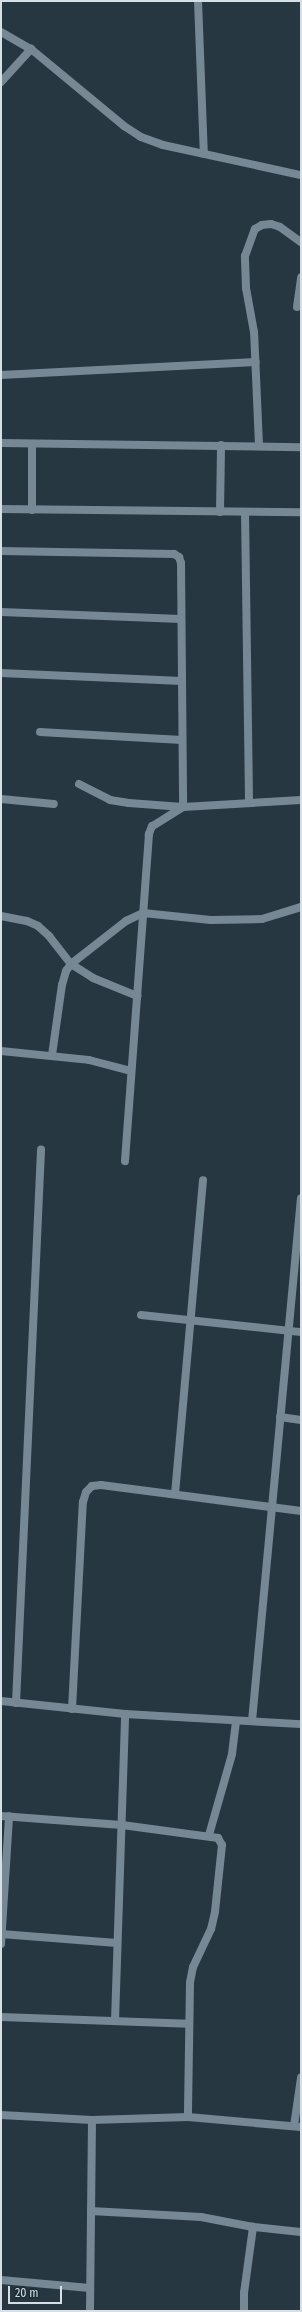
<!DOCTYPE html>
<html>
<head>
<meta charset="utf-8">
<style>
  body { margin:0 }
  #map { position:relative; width:302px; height:2312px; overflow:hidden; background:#273741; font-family:"Fira Sans Condensed",sans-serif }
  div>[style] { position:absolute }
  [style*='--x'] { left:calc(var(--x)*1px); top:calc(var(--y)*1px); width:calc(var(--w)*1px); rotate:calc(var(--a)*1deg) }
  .minor>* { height:8px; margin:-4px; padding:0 4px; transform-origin:4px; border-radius:4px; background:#758893 }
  span { translate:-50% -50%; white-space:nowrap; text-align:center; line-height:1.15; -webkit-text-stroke:4px #1d2d36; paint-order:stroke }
  .frame { position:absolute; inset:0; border:2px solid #d5dfe5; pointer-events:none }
  .scale { position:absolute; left:8px; top:2286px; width:54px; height:18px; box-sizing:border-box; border:2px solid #d5dfe5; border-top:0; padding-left:5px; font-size:12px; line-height:14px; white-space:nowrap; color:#d5dfe5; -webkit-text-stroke:3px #1d2d36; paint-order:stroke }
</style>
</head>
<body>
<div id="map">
  <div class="minor">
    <div style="--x:198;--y:1;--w:153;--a:87.8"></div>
    <div style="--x:1;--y:32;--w:34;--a:30"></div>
    <div style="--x:31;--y:49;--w:121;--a:39.6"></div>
    <div style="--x:124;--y:126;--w:20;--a:33"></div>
    <div style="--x:141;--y:137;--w:23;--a:20"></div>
    <div style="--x:163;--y:145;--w:141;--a:12.3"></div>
    <div style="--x:1;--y:82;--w:45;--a:-47.7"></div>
    <div style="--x:297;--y:307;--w:30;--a:-82"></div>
    <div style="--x:1;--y:375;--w:255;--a:-2.9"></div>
    <div style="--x:1;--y:443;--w:300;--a:0.8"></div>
    <div style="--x:259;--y:445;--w:113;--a:-92.5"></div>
    <div style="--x:254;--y:332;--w:45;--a:-100.3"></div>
    <div style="--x:246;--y:288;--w:32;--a:-92"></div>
    <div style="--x:245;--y:256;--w:29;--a:-70"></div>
    <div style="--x:255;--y:229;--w:8;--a:-30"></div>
    <div style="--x:262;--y:225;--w:9;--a:-6"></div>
    <div style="--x:271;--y:224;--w:9;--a:18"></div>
    <div style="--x:280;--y:227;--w:26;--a:36"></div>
    <div style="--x:1;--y:509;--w:300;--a:0.6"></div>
    <div style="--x:32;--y:510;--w:66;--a:-90"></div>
    <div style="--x:220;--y:512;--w:67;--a:-89.1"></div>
    <div style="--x:245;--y:512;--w:291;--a:89.2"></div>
    <div style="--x:1;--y:551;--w:173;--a:1"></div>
    <div style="--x:174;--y:554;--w:6;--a:31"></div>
    <div style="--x:179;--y:557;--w:6;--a:72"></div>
    <div style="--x:181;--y:563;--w:244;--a:89.5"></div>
    <div style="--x:183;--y:807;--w:36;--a:148"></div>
    <div style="--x:152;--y:826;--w:9;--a:111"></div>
    <div style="--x:149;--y:834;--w:328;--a:94.2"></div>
    <div style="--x:1;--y:612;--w:180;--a:2.2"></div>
    <div style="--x:1;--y:673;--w:181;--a:2.5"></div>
    <div style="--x:40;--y:732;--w:142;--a:3.2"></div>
    <div style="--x:79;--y:784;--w:35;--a:27"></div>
    <div style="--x:110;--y:800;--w:19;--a:9"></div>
    <div style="--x:129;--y:803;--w:54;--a:4.2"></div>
    <div style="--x:183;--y:807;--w:118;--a:-3.4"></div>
    <div style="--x:1;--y:799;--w:53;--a:5.4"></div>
    <div style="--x:1;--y:916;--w:26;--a:11"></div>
    <div style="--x:27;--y:921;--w:12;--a:24"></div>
    <div style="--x:38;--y:926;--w:15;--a:42"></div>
    <div style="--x:49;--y:936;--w:36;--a:52"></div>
    <div style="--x:71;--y:964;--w:26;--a:32"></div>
    <div style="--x:93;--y:978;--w:48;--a:22.2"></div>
    <div style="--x:1;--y:1051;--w:88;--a:5.8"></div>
    <div style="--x:89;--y:1060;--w:43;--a:14.7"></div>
    <div style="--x:52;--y:1055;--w:71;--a:-81.9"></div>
    <div style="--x:62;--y:985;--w:15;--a:-74"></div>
    <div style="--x:66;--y:971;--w:9;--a:-54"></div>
    <div style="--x:71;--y:964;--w:70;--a:-38"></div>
    <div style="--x:126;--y:921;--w:19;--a:-25"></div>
    <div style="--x:143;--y:913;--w:68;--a:5.9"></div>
    <div style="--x:211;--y:920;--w:51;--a:-1.1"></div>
    <div style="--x:262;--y:919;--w:41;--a:-17.1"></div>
    <div style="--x:141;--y:1315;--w:161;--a:6.1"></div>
    <div style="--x:280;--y:1417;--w:21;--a:8"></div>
    <div style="--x:175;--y:1494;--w:315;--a:-84.9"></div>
    <div style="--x:1;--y:1701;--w:125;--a:6"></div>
    <div style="--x:125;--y:1714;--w:176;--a:3.3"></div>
    <div style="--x:16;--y:1703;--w:554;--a:-87.41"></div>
    <div style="--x:72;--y:1709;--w:207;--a:-87"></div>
    <div style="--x:83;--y:1502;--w:10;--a:-73"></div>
    <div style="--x:86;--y:1492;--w:8;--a:-45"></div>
    <div style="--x:92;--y:1486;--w:9;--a:-6"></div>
    <div style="--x:101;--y:1485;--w:202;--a:7.4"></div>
    <div style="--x:252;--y:1721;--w:525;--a:-84.65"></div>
    <div style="--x:1;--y:1816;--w:121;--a:4.3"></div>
    <div style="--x:122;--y:1825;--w:97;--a:7.7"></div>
    <div style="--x:218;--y:1838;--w:8;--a:60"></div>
    <div style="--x:222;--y:1845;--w:67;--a:96"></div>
    <div style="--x:215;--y:1912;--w:17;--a:103"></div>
    <div style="--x:211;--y:1929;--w:42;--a:115.3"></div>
    <div style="--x:193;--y:1967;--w:16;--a:101"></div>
    <div style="--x:190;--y:1983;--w:134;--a:90.9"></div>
    <div style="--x:209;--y:1835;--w:84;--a:-74.1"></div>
    <div style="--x:232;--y:1754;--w:33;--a:-83"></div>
    <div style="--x:1;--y:1934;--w:116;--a:4.4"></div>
    <div style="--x:1;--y:1944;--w:128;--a:-86.4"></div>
    <div style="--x:1;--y:2017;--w:187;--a:2.1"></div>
    <div style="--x:115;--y:2021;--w:307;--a:-88.1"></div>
    <div style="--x:1;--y:2115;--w:91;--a:3.1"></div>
    <div style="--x:92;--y:2120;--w:96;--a:-1.8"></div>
    <div style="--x:188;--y:2117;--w:113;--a:5.1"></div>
    <div style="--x:294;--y:2126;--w:49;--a:-81.7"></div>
    <div style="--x:91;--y:2211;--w:110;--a:3.1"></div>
    <div style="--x:201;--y:2217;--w:53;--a:10.9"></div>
    <div style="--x:253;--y:2227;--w:48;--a:5.9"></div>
    <div style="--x:1;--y:2280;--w:89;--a:5.1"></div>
    <div style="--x:90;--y:2311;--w:191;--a:-89.4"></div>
    <div style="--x:244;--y:2311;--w:18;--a:-90"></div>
    <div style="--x:244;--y:2293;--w:67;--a:-82.2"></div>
  </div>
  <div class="frame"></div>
  <div class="scale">20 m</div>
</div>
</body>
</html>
